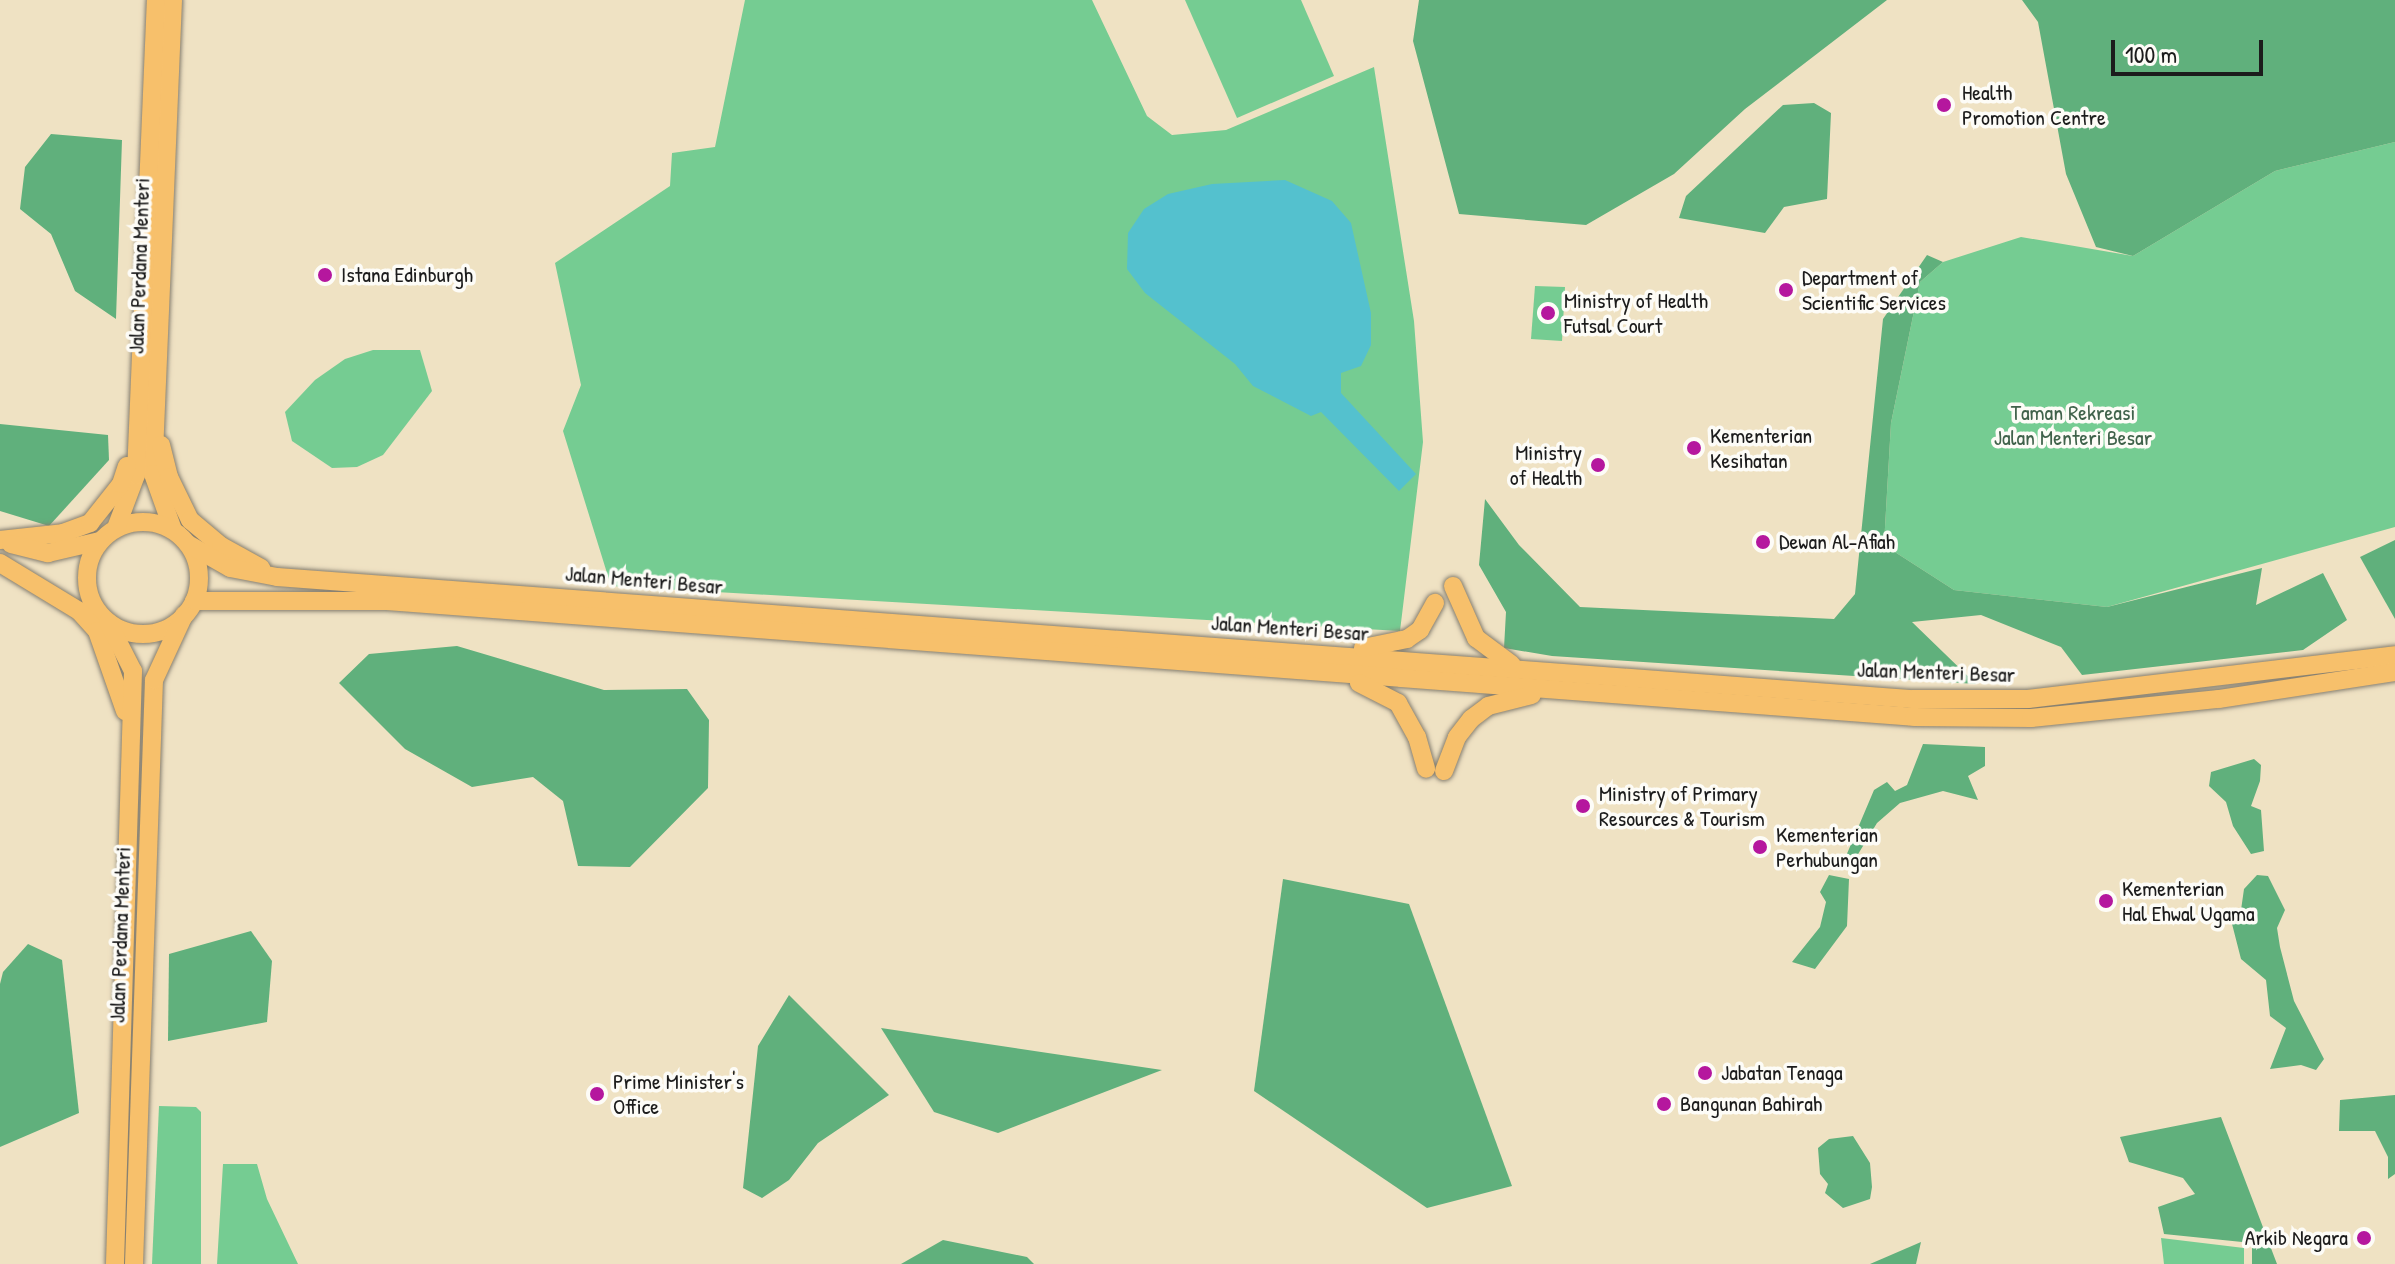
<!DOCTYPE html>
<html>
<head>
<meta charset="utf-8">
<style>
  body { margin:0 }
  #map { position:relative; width:2395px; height:1264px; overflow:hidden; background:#efe2c3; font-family:"Patrick Hand",sans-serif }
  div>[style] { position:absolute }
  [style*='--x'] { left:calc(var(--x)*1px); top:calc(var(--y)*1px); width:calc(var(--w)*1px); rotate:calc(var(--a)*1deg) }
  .green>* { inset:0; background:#75cc92 }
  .forest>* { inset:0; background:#60b07c }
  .water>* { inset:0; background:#54c1ce }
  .roads { filter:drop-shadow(0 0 2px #867f70) drop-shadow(0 0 2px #867f70) }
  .primary>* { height:18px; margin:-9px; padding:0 9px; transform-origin:9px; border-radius:9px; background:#f7c06b }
  .primary>.ring { margin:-9px; padding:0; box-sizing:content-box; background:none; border:18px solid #f7c06b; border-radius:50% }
  .dots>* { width:22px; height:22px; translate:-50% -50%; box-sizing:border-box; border:4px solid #fdfcf7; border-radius:50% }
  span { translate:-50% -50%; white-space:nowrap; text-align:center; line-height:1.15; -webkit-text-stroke:7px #fdfcf7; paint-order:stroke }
  .poi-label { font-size:22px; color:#1c1c1c }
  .left { translate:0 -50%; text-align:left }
  .right { translate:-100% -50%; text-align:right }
  .street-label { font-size:22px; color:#1c1c1c }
  .park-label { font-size:22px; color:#40624b }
  .scale { position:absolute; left:2111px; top:40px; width:152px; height:36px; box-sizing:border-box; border:4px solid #1c1c1c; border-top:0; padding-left:10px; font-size:24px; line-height:28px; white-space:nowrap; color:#1c1c1c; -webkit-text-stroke:6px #fdfcf7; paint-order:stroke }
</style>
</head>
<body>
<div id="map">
  <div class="green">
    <div style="clip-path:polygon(745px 0,1092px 0,1147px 116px,1172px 135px,1226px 130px,1374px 67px,1414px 321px,1423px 442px,1400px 631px,611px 586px,563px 431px,581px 385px,555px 263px,670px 186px,672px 153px,715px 147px)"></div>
    <div style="clip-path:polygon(1185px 0,1301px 0,1334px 76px,1237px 118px)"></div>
    <div style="clip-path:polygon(2395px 142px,2395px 527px,2107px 607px,1954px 590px,1884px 545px,1891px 423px,1920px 282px,1943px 262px,2021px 237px,2133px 256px,2275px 171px)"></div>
    <div style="clip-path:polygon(1535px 286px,1565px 287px,1562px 341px,1531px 339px)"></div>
    <div style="clip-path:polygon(373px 350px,420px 350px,432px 391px,383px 455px,357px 467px,332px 468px,292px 441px,285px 412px,315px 380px,345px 359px)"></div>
    <div style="clip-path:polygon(159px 1106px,196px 1107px,201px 1112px,201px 1264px,152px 1264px)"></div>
    <div style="clip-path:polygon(223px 1164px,257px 1164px,267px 1199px,298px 1264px,217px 1264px)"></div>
    <div style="clip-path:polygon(2161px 1238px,2244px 1248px,2244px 1264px,2164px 1264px)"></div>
  </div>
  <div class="forest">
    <div style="clip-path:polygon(1419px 0,1887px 0,1745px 109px,1674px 174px,1586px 225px,1459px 214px,1413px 41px)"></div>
    <div style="clip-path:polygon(2022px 0,2395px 0,2395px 142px,2275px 171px,2133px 256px,2096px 247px,2066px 174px,2038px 22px)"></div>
    <div style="clip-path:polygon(1814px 103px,1831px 113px,1827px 199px,1784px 207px,1765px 233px,1679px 218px,1686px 196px,1783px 105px)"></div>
    <div style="clip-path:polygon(51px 134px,122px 140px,116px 319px,75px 291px,51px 234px,20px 209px,25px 167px)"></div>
    <div style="clip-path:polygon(1927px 255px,1943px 262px,1920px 282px,1891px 423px,1884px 545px,1954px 590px,2107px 607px,2262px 568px,2256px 605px,2323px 573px,2347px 620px,2303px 650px,2082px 675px,2061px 647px,1981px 615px,1912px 622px,1976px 684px,1552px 656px,1504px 648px,1506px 612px,1479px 565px,1485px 499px,1519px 545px,1580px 607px,1834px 619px,1855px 594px,1883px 319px)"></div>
    <div style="clip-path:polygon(0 424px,108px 435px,109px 460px,49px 526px,0 511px)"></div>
    <div style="clip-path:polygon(2395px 540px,2395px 619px,2360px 557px)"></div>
    <div style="clip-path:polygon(457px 646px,604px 690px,687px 689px,709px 720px,708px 788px,630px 867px,578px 866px,563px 801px,533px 777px,472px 787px,405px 749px,339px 683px,369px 654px)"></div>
    <div style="clip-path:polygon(1923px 744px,1985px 747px,1985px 766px,1968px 776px,1978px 800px,1943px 791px,1900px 803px,1877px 823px,1849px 869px,1846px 856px,1874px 790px,1887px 782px,1895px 791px,1907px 785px)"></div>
    <div style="clip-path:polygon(2254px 759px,2261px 765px,2260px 781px,2251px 806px,2261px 810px,2264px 851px,2251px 854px,2233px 826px,2226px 802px,2209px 786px,2211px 772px)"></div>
    <div style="clip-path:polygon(1829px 875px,1849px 879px,1847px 926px,1815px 969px,1792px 962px,1820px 927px,1826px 902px,1820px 892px)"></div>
    <div style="clip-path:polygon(2257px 875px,2268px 876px,2285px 910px,2277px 928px,2280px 947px,2294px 1001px,2324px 1059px,2316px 1070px,2301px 1065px,2270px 1069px,2286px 1028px,2270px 1016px,2266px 980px,2241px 959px,2231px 920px,2241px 910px,2244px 889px)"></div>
    <div style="clip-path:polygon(1283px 879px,1409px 904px,1512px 1186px,1427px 1208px,1254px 1091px)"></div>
    <div style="clip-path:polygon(251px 931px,272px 961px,267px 1022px,168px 1041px,169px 954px)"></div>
    <div style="clip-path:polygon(28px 944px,62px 960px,79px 1113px,0 1147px,0 984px,3px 972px)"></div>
    <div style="clip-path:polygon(789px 995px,889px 1095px,818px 1143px,789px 1180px,762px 1198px,743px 1188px,758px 1046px)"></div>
    <div style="clip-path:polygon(881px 1028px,1162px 1070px,998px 1133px,934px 1112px)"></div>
    <div style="clip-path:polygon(2395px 1095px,2395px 1174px,2388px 1179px,2388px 1157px,2375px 1131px,2339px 1131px,2340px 1100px)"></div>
    <div style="clip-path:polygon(2221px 1117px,2277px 1264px,2252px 1264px,2252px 1243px,2164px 1234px,2158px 1207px,2195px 1194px,2183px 1178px,2129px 1162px,2120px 1137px)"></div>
    <div style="clip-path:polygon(1853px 1136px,1870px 1163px,1872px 1187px,1870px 1199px,1843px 1208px,1825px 1193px,1828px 1184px,1820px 1174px,1818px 1148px,1829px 1139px)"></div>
    <div style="clip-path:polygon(943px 1240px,1027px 1257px,1034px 1264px,901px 1264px)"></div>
    <div style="clip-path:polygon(1921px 1242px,1916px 1264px,1870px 1264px)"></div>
  </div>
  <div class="water">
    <div style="clip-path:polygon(1285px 180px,1332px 201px,1351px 223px,1371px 313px,1371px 345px,1361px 366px,1341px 373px,1341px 393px,1416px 474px,1399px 491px,1321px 412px,1311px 416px,1253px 386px,1235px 364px,1145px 293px,1127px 269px,1128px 233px,1144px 209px,1168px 194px,1212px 184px)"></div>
  </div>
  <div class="roads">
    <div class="primary">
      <div style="--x:173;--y:0;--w:474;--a:92.4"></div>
      <div style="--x:153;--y:474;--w:59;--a:70.3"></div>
      <div style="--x:161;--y:445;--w:33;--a:76"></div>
      <div style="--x:169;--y:477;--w:48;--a:64"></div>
      <div style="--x:190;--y:520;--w:40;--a:40"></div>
      <div style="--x:221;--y:546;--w:46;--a:28.8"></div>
      <div class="ring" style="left:87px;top:522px;width:94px;height:94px"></div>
      <div style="--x:116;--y:528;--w:57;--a:-69.3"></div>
      <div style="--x:136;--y:475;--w:475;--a:-87.6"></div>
      <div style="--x:0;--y:540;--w:63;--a:-6.3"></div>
      <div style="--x:63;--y:533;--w:29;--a:-20"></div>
      <div style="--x:90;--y:523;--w:50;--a:-51.5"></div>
      <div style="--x:121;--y:484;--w:19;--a:-72"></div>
      <div style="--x:11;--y:544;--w:38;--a:14"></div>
      <div style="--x:48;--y:553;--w:53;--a:-13"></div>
      <div style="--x:188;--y:544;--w:48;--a:29.7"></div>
      <div style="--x:230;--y:568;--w:48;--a:10.8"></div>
      <div style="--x:277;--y:577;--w:1640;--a:4.27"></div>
      <div style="--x:1912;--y:699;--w:116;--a:0"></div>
      <div style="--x:2028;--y:699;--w:370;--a:-6.8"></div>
      <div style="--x:0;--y:563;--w:92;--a:31.3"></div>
      <div style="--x:79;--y:611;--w:27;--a:48"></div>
      <div style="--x:97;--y:631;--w:85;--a:70.7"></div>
      <div style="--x:1453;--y:586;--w:57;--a:66.1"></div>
      <div style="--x:1476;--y:638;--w:44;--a:36.6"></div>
      <div style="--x:194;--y:601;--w:193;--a:0"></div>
      <div style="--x:387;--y:601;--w:1531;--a:4.34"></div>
      <div style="--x:1914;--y:717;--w:117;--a:0.5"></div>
      <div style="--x:2031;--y:718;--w:189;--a:-5.8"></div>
      <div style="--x:2219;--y:699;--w:178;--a:-8.7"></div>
      <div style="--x:108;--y:622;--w:55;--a:63"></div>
      <div style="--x:133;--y:671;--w:593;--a:91.74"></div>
      <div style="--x:1363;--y:648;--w:45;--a:-11.6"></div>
      <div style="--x:1407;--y:639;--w:16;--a:-35"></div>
      <div style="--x:1420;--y:630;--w:31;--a:-61"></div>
      <div style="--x:1359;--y:683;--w:44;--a:27.1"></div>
      <div style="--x:1398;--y:703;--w:39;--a:61"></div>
      <div style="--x:1417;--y:737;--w:33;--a:74"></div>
      <div style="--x:1444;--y:771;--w:36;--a:-69"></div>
      <div style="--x:1457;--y:737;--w:23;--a:-52"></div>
      <div style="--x:1471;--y:719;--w:21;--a:-37"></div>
      <div style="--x:1488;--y:706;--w:45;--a:-14"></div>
      <div style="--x:134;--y:1264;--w:584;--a:-88.04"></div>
      <div style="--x:154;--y:680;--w:72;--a:-65.2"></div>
    </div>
  </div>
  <div class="dots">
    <div style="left:1944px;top:105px;background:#b5179e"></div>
    <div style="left:325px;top:275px;background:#b5179e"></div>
    <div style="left:1786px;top:290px;background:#b5179e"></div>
    <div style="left:1548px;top:313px;background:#b5179e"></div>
    <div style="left:1694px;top:448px;background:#b5179e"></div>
    <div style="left:1598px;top:465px;background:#b5179e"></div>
    <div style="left:1763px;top:542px;background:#b5179e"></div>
    <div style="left:1583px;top:806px;background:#b5179e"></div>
    <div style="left:1760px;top:847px;background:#b5179e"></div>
    <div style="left:2106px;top:901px;background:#b5179e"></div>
    <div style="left:1705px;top:1073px;background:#b5179e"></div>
    <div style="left:597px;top:1094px;background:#b5179e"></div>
    <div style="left:1664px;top:1104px;background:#b5179e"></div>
    <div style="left:2364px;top:1238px;background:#b5179e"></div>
  </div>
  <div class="poi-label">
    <span class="left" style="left:1962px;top:105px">Health<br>Promotion Centre</span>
    <span class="left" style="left:341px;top:275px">Istana Edinburgh</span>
    <span class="left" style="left:1802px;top:290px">Department of<br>Scientific Services</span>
    <span class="left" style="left:1564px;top:313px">Ministry of Health<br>Futsal Court</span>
    <span class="left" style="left:1710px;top:448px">Kementerian<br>Kesihatan</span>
    <span class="right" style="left:1582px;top:465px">Ministry<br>of Health</span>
    <span class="left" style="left:1779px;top:542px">Dewan Al-Afiah</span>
    <span class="left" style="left:1599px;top:806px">Ministry of Primary<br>Resources &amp; Tourism</span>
    <span class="left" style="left:1776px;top:847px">Kementerian<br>Perhubungan</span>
    <span class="left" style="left:2122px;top:901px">Kementerian<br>Hal Ehwal Ugama</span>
    <span class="left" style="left:1721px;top:1073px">Jabatan Tenaga</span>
    <span class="left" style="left:613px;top:1094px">Prime Minister's<br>Office</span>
    <span class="left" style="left:1680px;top:1104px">Bangunan Bahirah</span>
    <span class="right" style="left:2348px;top:1238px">Arkib Negara</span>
  </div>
  <div class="street-label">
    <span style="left:139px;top:266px;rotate:-88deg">Jalan Perdana Menteri</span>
    <span style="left:644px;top:580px;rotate:5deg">Jalan Menteri Besar</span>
    <span style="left:1290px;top:628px;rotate:4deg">Jalan Menteri Besar</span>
    <span style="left:1936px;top:672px;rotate:2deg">Jalan Menteri Besar</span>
    <span style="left:120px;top:935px;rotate:-88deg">Jalan Perdana Menteri</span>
  </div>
  <div class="park-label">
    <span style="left:2073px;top:425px">Taman Rekreasi<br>Jalan Menteri Besar</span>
  </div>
  <div class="scale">100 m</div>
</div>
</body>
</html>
